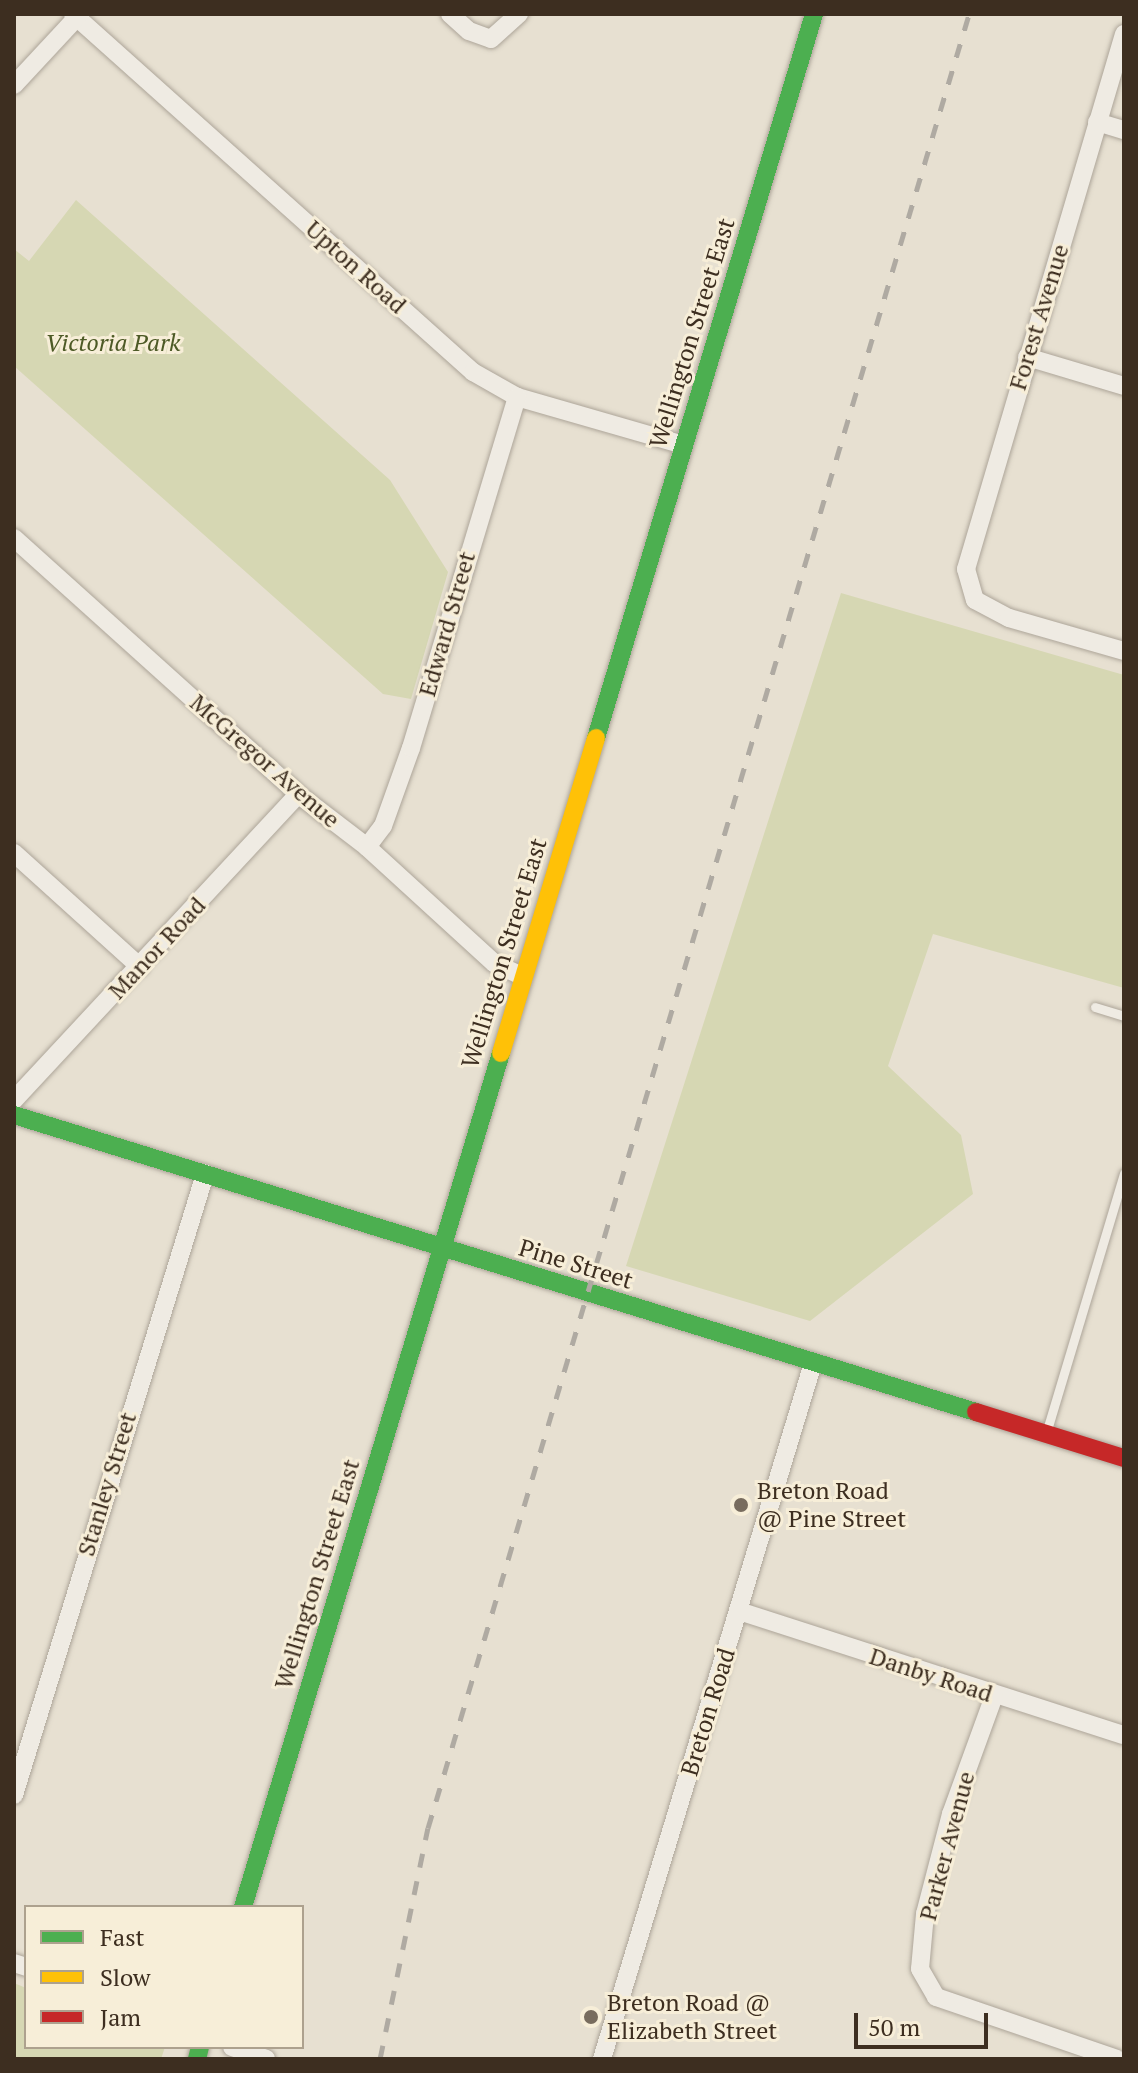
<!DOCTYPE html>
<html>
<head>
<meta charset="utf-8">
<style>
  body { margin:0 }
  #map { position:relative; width:1138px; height:2073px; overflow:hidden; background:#e7e0d1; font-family:"PT Serif",serif }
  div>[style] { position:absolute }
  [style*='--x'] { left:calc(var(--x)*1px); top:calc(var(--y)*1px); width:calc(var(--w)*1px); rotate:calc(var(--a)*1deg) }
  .green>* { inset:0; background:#d6d7b3 }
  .roads { filter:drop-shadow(0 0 2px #ada599) drop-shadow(0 0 2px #ada599) }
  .lane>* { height:9px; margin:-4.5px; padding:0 4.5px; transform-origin:4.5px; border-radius:4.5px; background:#efebe3 }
  .street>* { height:18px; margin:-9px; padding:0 9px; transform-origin:9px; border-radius:9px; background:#efebe3 }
  .fast>* { height:18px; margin:-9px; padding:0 9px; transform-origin:9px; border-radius:9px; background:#4caf50 }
  .slow>* { height:18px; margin:-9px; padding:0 9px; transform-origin:9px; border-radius:9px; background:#ffc107 }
  .jam>* { height:18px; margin:-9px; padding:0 9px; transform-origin:9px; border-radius:9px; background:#c62828 }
  .rail>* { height:5px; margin-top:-2.5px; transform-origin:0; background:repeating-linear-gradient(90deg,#afaaa2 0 14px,transparent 0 28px) }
  .dots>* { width:22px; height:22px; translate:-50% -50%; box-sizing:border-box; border:4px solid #f7eed8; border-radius:50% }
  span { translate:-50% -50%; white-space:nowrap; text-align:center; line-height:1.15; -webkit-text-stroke:6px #f7eed8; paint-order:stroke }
  .street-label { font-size:24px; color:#3d2e20 }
  .park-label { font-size:24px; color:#4d5a26; font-style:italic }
  .poi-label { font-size:24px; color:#3d2e20 }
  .left { translate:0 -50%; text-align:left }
  .frame { position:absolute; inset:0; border:16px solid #3d2e20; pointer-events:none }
  .legend { position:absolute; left:24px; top:1905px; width:280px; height:144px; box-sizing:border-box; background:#f7eed8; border:2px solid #ada18e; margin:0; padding:10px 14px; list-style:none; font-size:24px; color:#3d2e20 }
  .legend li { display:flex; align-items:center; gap:16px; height:40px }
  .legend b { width:40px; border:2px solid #ada18e }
  .scale { position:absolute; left:854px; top:2013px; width:134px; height:36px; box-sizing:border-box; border:4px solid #3d2e20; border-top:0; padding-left:10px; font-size:24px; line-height:28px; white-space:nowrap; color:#3d2e20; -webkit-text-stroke:6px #f7eed8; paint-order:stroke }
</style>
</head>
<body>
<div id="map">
  <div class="green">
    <div style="clip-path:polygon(76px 200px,390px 480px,448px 572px,411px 699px,383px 694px,14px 366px,14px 249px,29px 261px)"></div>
    <div style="clip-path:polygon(841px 593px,1124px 675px,1124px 988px,933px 934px,888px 1066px,961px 1135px,973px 1194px,810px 1321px,626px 1266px)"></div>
    <div style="clip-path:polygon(14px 1983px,26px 1988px,26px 2047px,165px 2047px,161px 2059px,14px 2059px)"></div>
  </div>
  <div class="roads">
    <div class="lane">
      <div style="--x:1095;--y:1007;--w:30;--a:17"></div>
      <div style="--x:1047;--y:1430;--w:268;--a:-73.3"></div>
    </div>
    <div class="street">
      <div style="--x:73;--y:14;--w:537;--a:41.83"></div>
      <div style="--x:473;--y:372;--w:51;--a:29.6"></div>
      <div style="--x:517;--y:397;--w:173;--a:16.1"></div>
      <div style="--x:450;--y:14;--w:25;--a:42"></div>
      <div style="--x:469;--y:31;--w:23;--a:20"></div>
      <div style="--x:491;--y:39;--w:38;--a:-42"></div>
      <div style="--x:1124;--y:34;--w:558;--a:106.45"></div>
      <div style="--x:966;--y:569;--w:32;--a:74"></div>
      <div style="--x:975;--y:600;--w:38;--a:28"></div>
      <div style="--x:1009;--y:618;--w:120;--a:16"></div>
      <div style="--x:14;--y:85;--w:97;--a:-47.1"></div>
      <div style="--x:1097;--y:122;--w:28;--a:17"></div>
      <div style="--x:1027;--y:357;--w:101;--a:16.6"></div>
      <div style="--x:14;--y:538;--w:382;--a:42"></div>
      <div style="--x:298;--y:794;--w:87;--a:37.5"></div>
      <div style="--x:367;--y:847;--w:172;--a:42.4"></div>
      <div style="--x:494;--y:963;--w:31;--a:25"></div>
      <div style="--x:367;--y:847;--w:26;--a:-53"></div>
      <div style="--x:383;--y:826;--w:83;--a:-70.3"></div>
      <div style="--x:411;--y:748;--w:367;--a:-73.2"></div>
      <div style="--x:14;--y:853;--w:170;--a:42.1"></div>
      <div style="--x:14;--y:1100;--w:417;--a:-47.1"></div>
      <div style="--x:739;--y:1611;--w:404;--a:17.9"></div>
      <div style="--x:994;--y:1696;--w:126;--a:110"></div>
      <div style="--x:951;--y:1814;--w:103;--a:104.6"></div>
      <div style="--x:925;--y:1914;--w:55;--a:95.2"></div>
      <div style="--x:920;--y:1969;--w:32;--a:60"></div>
      <div style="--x:936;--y:1997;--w:191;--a:18.9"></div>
      <div style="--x:14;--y:1795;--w:650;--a:-72.9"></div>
      <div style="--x:14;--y:1963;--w:13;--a:18"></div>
      <div style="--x:232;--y:2047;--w:36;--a:19"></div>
      <div style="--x:602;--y:2059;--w:727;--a:-73.13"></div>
    </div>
    <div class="fast">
      <div style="--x:596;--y:738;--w:756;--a:-73.24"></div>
      <div style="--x:14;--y:1115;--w:1007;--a:17.16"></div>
      <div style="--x:243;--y:1907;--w:892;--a:-73.19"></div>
      <div style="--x:197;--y:2059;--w:12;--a:-76"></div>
    </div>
    <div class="slow">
      <div style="--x:501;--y:1053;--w:329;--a:-73.2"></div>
    </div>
    <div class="jam">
      <div style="--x:976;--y:1412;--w:155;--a:17.3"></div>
    </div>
  </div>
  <div class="rail">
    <div style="--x:380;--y:2059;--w:236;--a:-78.3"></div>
    <div style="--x:428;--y:1828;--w:1893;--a:-73.39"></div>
  </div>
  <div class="dots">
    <div style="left:741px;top:1505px;background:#786c5e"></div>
    <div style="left:591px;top:2017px;background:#786c5e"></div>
  </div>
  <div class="street-label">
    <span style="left:356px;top:267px;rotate:42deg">Upton Road</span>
    <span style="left:1039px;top:317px;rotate:-73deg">Forest Avenue</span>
    <span style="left:692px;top:333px;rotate:-73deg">Wellington Street East</span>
    <span style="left:447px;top:624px;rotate:-74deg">Edward Street</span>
    <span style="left:265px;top:761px;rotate:41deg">McGregor Avenue</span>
    <span style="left:157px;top:948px;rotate:-47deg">Manor Road</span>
    <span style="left:504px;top:953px;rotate:-73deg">Wellington Street East</span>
    <span style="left:576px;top:1264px;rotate:17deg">Pine Street</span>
    <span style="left:107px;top:1484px;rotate:-73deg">Stanley Street</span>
    <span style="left:317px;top:1574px;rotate:-73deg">Wellington Street East</span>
    <span style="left:931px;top:1675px;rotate:18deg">Danby Road</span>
    <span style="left:708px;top:1712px;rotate:-73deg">Breton Road</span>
    <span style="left:947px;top:1846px;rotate:-75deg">Parker Avenue</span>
  </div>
  <div class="park-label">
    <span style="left:113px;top:343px">Victoria Park</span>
  </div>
  <div class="poi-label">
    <span class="left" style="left:757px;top:1505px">Breton Road<br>@ Pine Street</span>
    <span class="left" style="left:607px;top:2017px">Breton Road @<br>Elizabeth Street</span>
  </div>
  <div class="frame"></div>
  <ul class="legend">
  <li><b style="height:10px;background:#4caf50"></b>Fast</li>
  <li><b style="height:10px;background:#ffc107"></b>Slow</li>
  <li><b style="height:10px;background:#c62828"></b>Jam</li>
  </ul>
  <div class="scale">50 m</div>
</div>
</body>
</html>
